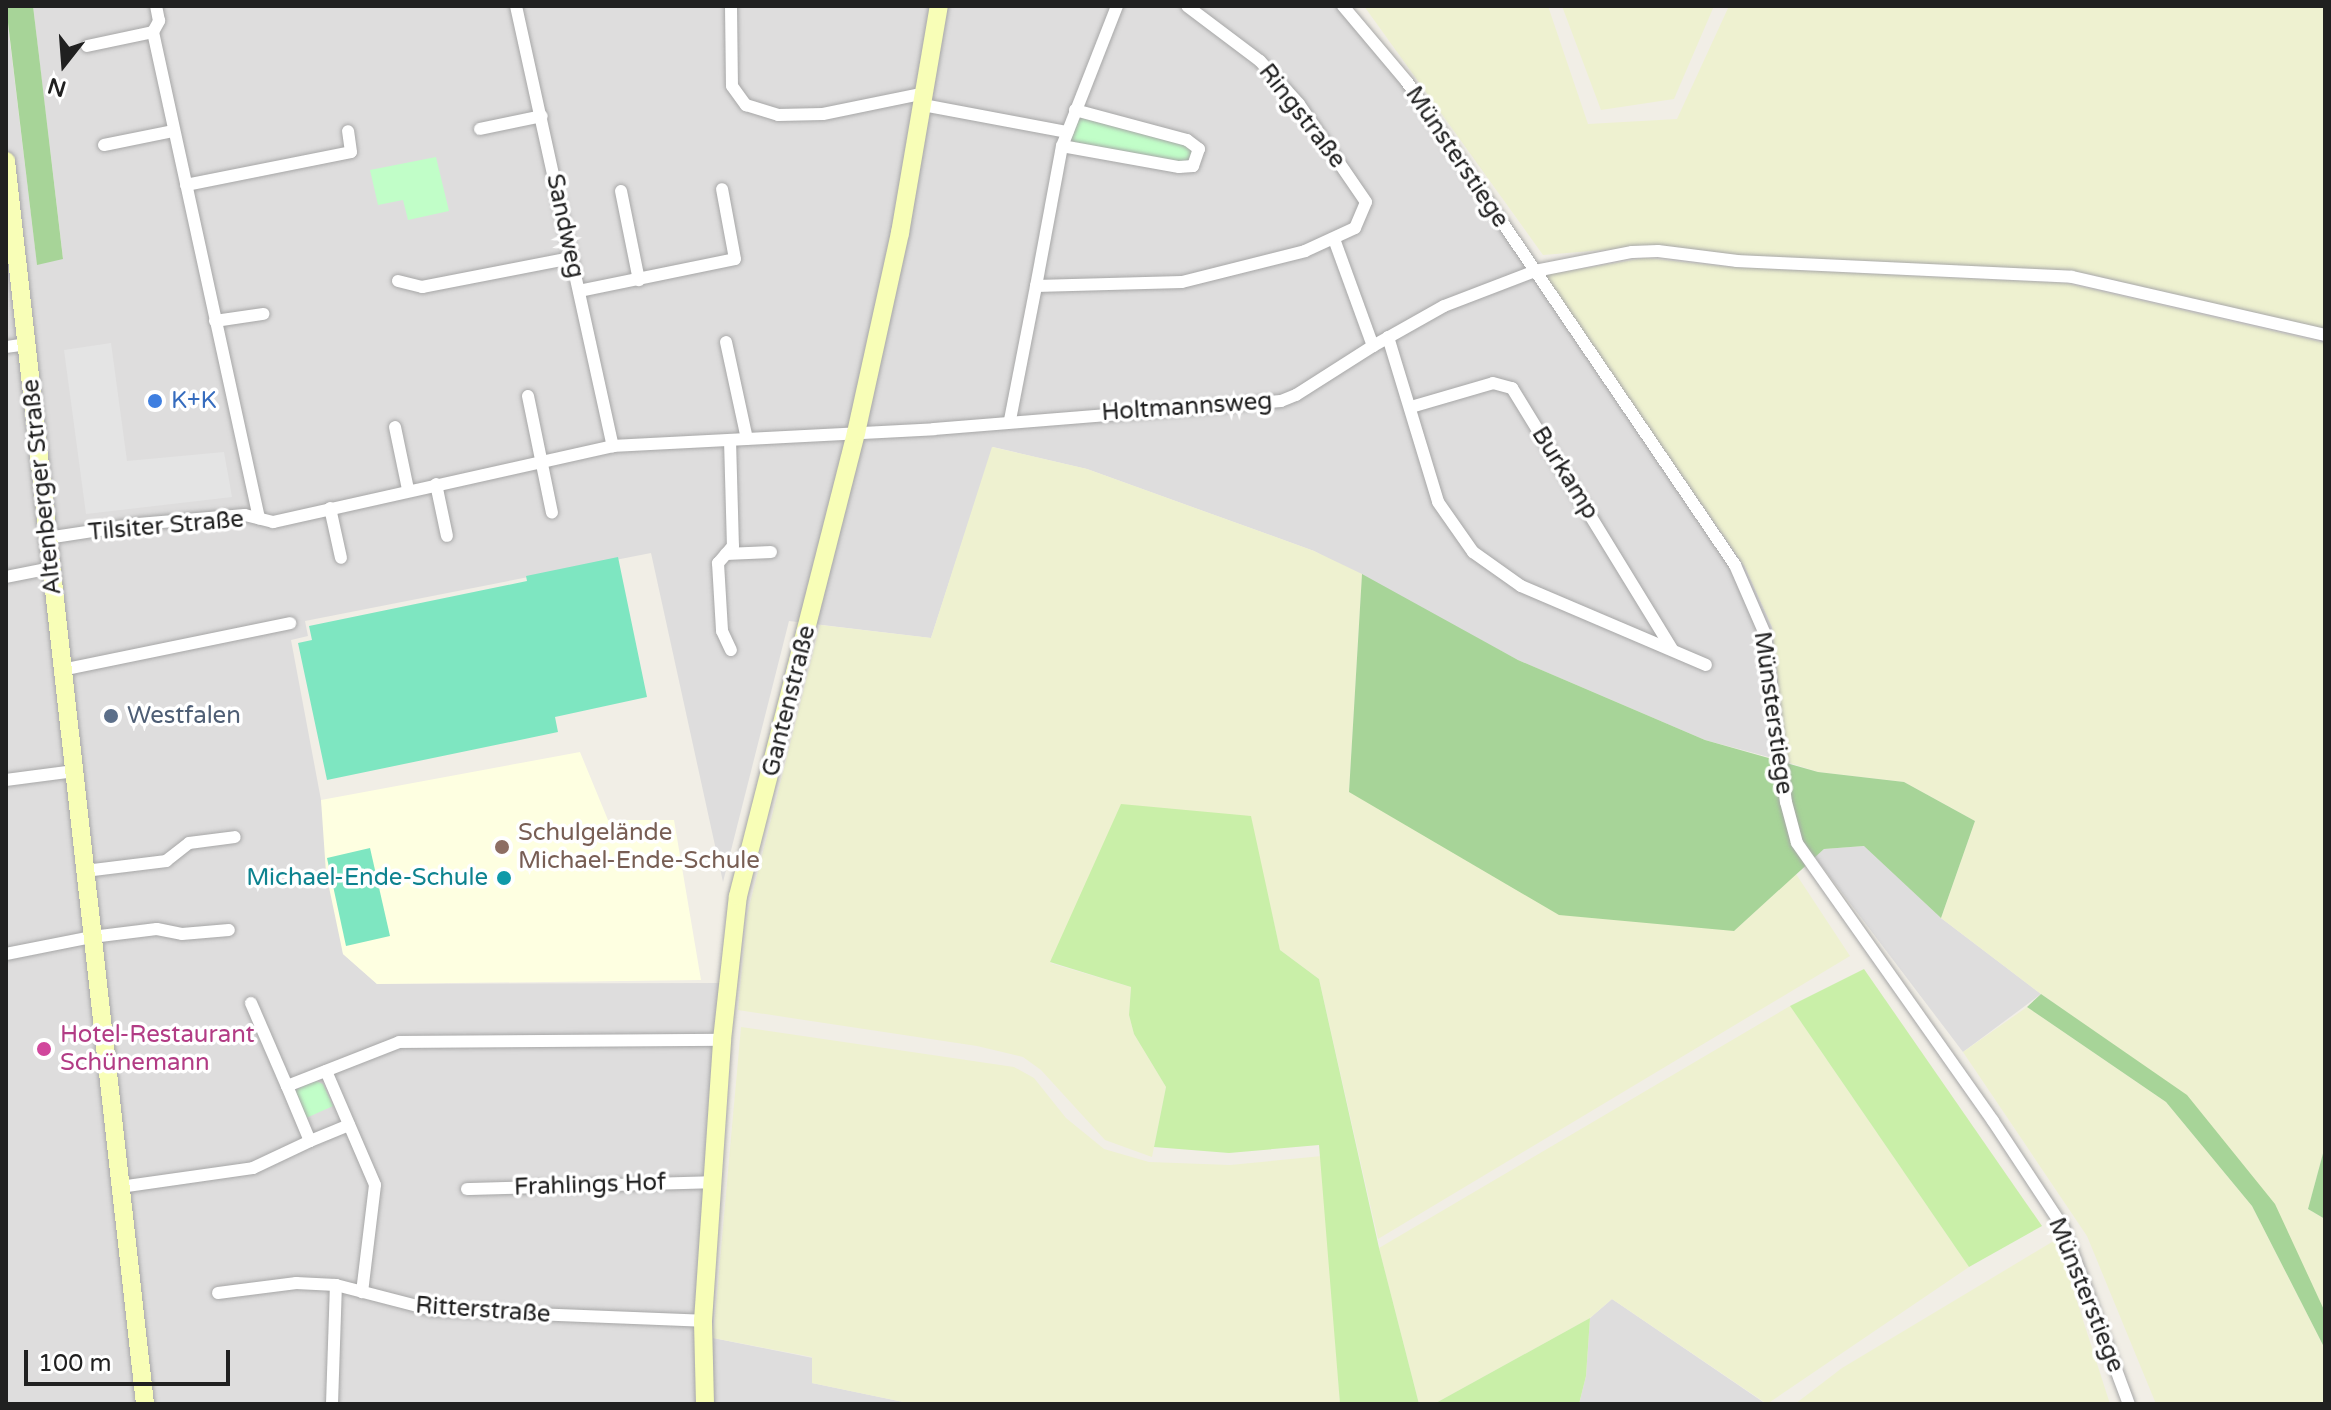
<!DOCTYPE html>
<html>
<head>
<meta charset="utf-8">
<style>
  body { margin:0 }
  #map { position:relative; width:2331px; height:1410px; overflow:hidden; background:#f1eee6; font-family:"Varela Round",sans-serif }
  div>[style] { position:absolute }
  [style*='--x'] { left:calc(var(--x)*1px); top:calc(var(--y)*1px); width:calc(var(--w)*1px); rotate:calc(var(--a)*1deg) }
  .residential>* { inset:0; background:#dedddd }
  .education>* { inset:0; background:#feffe1 }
  .farmland>* { inset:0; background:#eef1d0 }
  .grass>* { inset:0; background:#c9efa8 }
  .forest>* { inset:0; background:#a7d498 }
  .park>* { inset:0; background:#c1fec8 }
  .pitch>* { inset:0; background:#7ee6c1 }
  .parking>* { inset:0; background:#e4e4e4 }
  .roads { filter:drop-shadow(0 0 2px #a7a7a7) drop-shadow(0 0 2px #a7a7a7) }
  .street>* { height:12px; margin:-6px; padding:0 6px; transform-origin:6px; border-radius:6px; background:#fff }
  .secondary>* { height:18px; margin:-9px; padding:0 9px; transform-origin:9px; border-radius:9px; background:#f8feb7 }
  .dots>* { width:22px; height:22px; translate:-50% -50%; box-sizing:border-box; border:4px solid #fff; border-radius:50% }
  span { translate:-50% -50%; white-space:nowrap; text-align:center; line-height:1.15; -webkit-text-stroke:7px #fff; paint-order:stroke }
  .street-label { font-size:24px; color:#202020 }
  .shop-label { font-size:24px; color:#366cbe }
  .left { translate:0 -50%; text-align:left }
  .service-label { font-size:24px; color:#4e5e75 }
  .education-label { font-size:24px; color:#785e54 }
  .culture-label { font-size:24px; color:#0d838f }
  .right { translate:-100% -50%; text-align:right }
  .hotel-label { font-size:24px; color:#b23c85 }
  .frame { position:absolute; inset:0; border:8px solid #202020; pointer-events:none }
  .north { position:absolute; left:24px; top:24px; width:80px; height:80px; -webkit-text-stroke:6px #fff; paint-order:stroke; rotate:197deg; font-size:22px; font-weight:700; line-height:32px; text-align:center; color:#202020 }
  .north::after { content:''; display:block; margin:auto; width:28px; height:36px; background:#202020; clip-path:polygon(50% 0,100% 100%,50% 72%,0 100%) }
  .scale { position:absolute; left:24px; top:1350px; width:206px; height:36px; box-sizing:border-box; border:4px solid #202020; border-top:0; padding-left:10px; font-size:24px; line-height:28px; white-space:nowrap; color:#202020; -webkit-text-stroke:6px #fff; paint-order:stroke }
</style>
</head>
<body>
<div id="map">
  <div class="residential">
    <div style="clip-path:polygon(33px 6px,1346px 6px,1406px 75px,1745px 567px,1772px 627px,1787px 762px,1705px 740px,1518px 660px,1314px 551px,1087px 469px,993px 447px,931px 638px,789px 621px,723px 882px,651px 553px,305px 621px,308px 636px,291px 640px,321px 800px,343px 954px,377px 984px,723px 983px,713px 1338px,813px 1358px,812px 1383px,913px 1404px,6px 1404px,6px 9px,37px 264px,63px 258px)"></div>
    <div style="clip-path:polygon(1865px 846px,1941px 918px,2041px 994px,1963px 1052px,1815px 857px,1824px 849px)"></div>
    <div style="clip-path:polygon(1612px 1299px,1766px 1404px,1579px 1404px,1586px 1376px,1590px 1318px)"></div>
  </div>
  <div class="education">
    <div style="clip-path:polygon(580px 752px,608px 820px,674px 820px,701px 980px,377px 984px,343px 954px,326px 873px,321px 800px)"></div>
  </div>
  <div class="farmland">
    <div style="clip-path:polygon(1364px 6px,1548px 6px,1588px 124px,1677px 119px,1729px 6px,2325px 6px,2325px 329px,2084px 273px,1737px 257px,1652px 246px,1543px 255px)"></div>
    <div style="clip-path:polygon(1562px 6px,1714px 6px,1674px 99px,1601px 110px)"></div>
    <div style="clip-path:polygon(1645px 258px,1730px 267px,2065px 283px,2325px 343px,2325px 1146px,2308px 1209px,2325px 1219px,2325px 1312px,2187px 1096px,2041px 994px,1941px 918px,1975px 821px,1904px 782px,1818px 772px,1787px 762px,1772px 627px,1745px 567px,1544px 275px)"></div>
    <div style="clip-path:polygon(992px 447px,1087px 469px,1314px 551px,1362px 574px,1349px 792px,1734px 931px,1796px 874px,1850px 956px,1378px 1239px,1319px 979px,1280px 950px,1250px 816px,1050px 963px,1131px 987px,1129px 1015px,1134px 1034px,1166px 1087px,1152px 1157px,1105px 1140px,1041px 1070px,1023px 1057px,977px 1046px,738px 1010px,747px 915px,820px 625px,931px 638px)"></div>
    <div style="clip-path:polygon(1790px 1006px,1969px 1267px,1767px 1404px,1612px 1299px,1590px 1318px,1434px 1404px,1419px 1404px,1379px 1248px)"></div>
    <div style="clip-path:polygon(2027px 1007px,2166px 1102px,2252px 1206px,2325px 1349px,2325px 1404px,2156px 1404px,2087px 1236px,1963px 1052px)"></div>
    <div style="clip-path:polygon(741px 1027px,1014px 1067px,1034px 1078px,1066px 1118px,1104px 1149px,1149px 1162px,1230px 1165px,1322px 1156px,1340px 1404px,913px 1404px,812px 1383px,812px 1357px,713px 1338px)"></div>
    <div style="clip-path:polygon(2057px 1239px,2110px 1404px,1795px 1404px,1842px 1368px)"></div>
  </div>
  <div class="grass">
    <div style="clip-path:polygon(1121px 804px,1251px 816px,1280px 950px,1319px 979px,1379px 1248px,1419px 1404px,1340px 1404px,1319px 1145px,1229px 1153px,1154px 1147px,1166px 1087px,1134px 1034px,1129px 1015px,1131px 987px,1050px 962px)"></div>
    <div style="clip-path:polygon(1864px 969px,2042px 1226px,1969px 1267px,1790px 1006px)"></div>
    <div style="clip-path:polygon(1590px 1318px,1586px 1376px,1579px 1404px,1434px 1404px)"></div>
  </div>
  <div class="forest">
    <div style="clip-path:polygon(6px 6px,33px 6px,40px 64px,63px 259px,37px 265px)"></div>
    <div style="clip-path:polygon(1362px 574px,1518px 660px,1705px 740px,1818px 772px,1904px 782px,1975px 821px,1941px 918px,1864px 846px,1824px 849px,1734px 931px,1559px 915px,1349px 792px)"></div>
    <div style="clip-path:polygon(2041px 994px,2187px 1095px,2275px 1204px,2325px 1312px,2325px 1349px,2252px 1206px,2166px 1102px,2027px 1007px)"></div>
    <div style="clip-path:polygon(2325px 1146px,2325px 1219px,2308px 1209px)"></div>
  </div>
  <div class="park">
    <div style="clip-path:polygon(1077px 114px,1186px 143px,1195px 150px,1191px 163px,1066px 144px)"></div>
    <div style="clip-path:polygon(436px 157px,449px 211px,408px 220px,403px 200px,378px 205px,370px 170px)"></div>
    <div style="clip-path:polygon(316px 1081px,323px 1084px,333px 1106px,304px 1119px,295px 1090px)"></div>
  </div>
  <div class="pitch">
    <div style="clip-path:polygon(618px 557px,647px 697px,555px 717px,558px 732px,327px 780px,298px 643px,312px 640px,309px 626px,527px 581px,526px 576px)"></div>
    <div style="clip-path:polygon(370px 848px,390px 936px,346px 946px,327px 858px)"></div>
  </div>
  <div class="parking">
    <div style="clip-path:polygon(111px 343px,127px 461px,224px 452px,232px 497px,86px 514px,64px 350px)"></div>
  </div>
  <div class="roads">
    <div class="street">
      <div style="--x:516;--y:6;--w:451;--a:77.6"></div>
      <div style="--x:731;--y:6;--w:80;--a:89.3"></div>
      <div style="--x:732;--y:86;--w:24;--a:54"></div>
      <div style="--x:746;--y:105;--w:34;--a:17"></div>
      <div style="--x:778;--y:115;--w:45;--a:-1.3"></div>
      <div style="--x:823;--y:114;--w:104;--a:-11.6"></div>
      <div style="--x:1117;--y:6;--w:150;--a:111.4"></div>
      <div style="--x:1062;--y:146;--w:142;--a:100.5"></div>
      <div style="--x:1036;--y:286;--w:146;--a:-1.6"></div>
      <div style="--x:1182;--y:282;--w:127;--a:-14.1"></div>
      <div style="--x:1305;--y:251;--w:55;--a:-24.7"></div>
      <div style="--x:1355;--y:228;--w:28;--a:-67"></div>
      <div style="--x:1366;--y:202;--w:119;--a:-124.4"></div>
      <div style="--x:1299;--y:104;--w:58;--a:-132.2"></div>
      <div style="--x:1260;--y:61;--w:91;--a:-143"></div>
      <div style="--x:1343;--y:6;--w:99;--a:49.9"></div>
      <div style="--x:1407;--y:82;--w:584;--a:55.82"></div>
      <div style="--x:1735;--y:565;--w:75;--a:66.5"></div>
      <div style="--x:1765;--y:634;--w:169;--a:82.9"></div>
      <div style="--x:1786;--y:802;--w:42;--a:75"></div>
      <div style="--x:1797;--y:843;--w:340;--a:54.8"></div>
      <div style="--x:1993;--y:1121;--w:127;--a:56.6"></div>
      <div style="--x:2063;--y:1227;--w:189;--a:69.6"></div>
      <div style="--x:153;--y:32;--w:498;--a:77.7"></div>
      <div style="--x:87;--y:46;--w:67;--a:-12"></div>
      <div style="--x:153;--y:32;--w:13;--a:-61"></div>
      <div style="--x:159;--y:21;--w:15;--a:-101"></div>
      <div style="--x:923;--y:105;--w:147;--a:10.6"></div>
      <div style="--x:480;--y:129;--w:63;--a:-11.8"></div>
      <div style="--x:104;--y:145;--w:70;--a:-11.5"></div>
      <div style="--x:1062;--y:146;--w:119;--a:10.2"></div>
      <div style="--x:1179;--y:167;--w:14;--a:-4"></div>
      <div style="--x:1193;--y:166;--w:18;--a:-71"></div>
      <div style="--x:1199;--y:149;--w:15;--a:-143"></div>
      <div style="--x:1187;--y:140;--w:116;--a:-165"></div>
      <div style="--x:186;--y:185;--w:168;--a:-11.3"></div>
      <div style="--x:351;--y:152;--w:21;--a:-98"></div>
      <div style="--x:621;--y:191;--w:91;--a:78.6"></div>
      <div style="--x:1334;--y:239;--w:114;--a:70"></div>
      <div style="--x:398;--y:281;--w:25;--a:14"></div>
      <div style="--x:422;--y:287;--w:152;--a:-11"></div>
      <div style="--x:579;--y:291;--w:159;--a:-11.6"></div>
      <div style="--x:735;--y:259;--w:71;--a:-100.5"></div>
      <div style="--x:215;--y:321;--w:49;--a:-8.3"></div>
      <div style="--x:1388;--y:337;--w:172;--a:73.1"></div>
      <div style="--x:1438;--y:502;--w:61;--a:55"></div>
      <div style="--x:1473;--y:552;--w:59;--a:35.3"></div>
      <div style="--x:1521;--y:586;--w:201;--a:23.1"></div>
      <div style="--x:726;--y:342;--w:99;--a:77.8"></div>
      <div style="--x:6;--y:347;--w:21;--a:-8"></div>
      <div style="--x:528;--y:396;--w:119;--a:78.4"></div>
      <div style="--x:1411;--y:407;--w:85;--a:-16.3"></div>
      <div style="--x:1493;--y:383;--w:20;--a:15"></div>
      <div style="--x:1512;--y:388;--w:306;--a:58.5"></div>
      <div style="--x:1010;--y:420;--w:136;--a:-79"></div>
      <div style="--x:395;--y:427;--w:63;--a:78.2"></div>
      <div style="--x:730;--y:440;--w:106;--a:88.4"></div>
      <div style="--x:733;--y:546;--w:23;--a:131"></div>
      <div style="--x:718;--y:563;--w:68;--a:86.6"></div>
      <div style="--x:722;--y:631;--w:21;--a:65"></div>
      <div style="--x:436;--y:484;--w:53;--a:78.1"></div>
      <div style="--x:330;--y:508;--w:51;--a:77.6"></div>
      <div style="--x:47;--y:538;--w:92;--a:-8.7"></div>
      <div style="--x:138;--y:524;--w:107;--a:-4.8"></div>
      <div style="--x:245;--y:515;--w:29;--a:14"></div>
      <div style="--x:273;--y:522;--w:348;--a:-12.6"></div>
      <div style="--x:613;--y:446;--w:321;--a:-3"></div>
      <div style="--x:934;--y:429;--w:348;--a:-4.6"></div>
      <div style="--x:1281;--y:401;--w:16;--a:-22"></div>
      <div style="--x:1296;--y:395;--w:91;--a:-32.5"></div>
      <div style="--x:1373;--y:346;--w:81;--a:-29.4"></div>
      <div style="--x:1444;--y:306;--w:97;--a:-21"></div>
      <div style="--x:1535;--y:271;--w:99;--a:-11.1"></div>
      <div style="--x:1632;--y:252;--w:26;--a:-2"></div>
      <div style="--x:1658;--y:251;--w:80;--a:7.2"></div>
      <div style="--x:1737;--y:261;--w:335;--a:2.7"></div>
      <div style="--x:2072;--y:277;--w:260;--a:12.9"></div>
      <div style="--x:726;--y:554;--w:45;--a:-2.5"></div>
      <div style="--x:6;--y:577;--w:46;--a:-11.3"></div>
      <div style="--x:62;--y:670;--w:233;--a:-11.6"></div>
      <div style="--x:6;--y:780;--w:69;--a:-7.5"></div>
      <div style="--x:85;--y:871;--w:82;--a:-7"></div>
      <div style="--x:166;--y:861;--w:29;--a:-38"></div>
      <div style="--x:189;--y:843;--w:46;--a:-7.4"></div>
      <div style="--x:6;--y:954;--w:88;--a:-11.2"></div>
      <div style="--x:92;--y:937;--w:65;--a:-7"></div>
      <div style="--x:157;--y:929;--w:25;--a:11"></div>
      <div style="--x:182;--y:934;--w:47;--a:-4.9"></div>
      <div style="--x:251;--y:1003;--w:90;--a:66.6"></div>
      <div style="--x:326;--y:1071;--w:124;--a:66.7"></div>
      <div style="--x:375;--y:1185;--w:108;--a:96.9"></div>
      <div style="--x:349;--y:1125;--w:42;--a:157.7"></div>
      <div style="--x:310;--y:1141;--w:60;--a:-112.7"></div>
      <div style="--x:287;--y:1086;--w:120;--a:-21.4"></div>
      <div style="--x:399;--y:1042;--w:323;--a:-0.4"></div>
      <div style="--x:120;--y:1187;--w:134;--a:-8.1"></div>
      <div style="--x:253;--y:1168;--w:63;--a:-25.3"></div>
      <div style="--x:467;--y:1189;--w:246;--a:-1.6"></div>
      <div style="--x:218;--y:1293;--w:79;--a:-7.3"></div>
      <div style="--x:296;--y:1283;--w:40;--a:2.9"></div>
      <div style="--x:336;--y:1285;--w:100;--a:14.5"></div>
      <div style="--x:433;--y:1310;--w:270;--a:2.3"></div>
      <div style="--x:332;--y:1404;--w:119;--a:-88.1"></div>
    </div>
    <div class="secondary">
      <div style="--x:6;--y:161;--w:1251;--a:83.62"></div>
      <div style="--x:705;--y:1404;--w:83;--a:-91.4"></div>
      <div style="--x:703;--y:1321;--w:282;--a:-86.1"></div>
      <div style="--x:722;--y:1040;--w:145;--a:-83.7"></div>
      <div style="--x:738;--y:896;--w:478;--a:-75.7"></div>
      <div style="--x:856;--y:433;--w:205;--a:-77.6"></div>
      <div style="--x:900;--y:233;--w:230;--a:-80.3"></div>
    </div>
  </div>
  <div class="dots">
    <div style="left:155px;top:401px;background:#3f7fe0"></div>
    <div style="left:111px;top:716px;background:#5c6f8a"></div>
    <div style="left:502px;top:847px;background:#8d6e63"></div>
    <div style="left:504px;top:878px;background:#0f9aa8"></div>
    <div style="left:44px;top:1049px;background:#d1479c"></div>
  </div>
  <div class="street-label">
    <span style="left:1302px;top:116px;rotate:52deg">Ringstraße</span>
    <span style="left:1457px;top:157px;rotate:56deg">Münsterstiege</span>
    <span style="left:565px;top:226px;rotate:78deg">Sandweg</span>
    <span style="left:1187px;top:407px;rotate:-4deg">Holtmannsweg</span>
    <span style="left:1565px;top:473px;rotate:58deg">Burkamp</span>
    <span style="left:42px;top:487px;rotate:-96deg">Altenberger Straße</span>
    <span style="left:166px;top:526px;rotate:-5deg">Tilsiter Straße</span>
    <span style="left:789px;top:701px;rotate:-76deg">Gantenstraße</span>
    <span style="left:1773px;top:713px;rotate:82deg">Münsterstiege</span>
    <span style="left:590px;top:1185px;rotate:-2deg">Frahlings Hof</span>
    <span style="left:2086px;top:1295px;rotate:68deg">Münsterstiege</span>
    <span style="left:483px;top:1310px;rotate:4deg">Ritterstraße</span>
  </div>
  <div class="shop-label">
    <span class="left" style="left:171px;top:401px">K+K</span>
  </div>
  <div class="service-label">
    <span class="left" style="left:127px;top:716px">Westfalen</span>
  </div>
  <div class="education-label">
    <span class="left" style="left:518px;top:847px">Schulgelände<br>Michael-Ende-Schule</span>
  </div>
  <div class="culture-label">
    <span class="right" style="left:488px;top:878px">Michael-Ende-Schule</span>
  </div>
  <div class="hotel-label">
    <span class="left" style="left:60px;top:1049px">Hotel-Restaurant<br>Schünemann</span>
  </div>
  <div class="frame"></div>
  <div class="north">N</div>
  <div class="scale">100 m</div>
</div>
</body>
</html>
